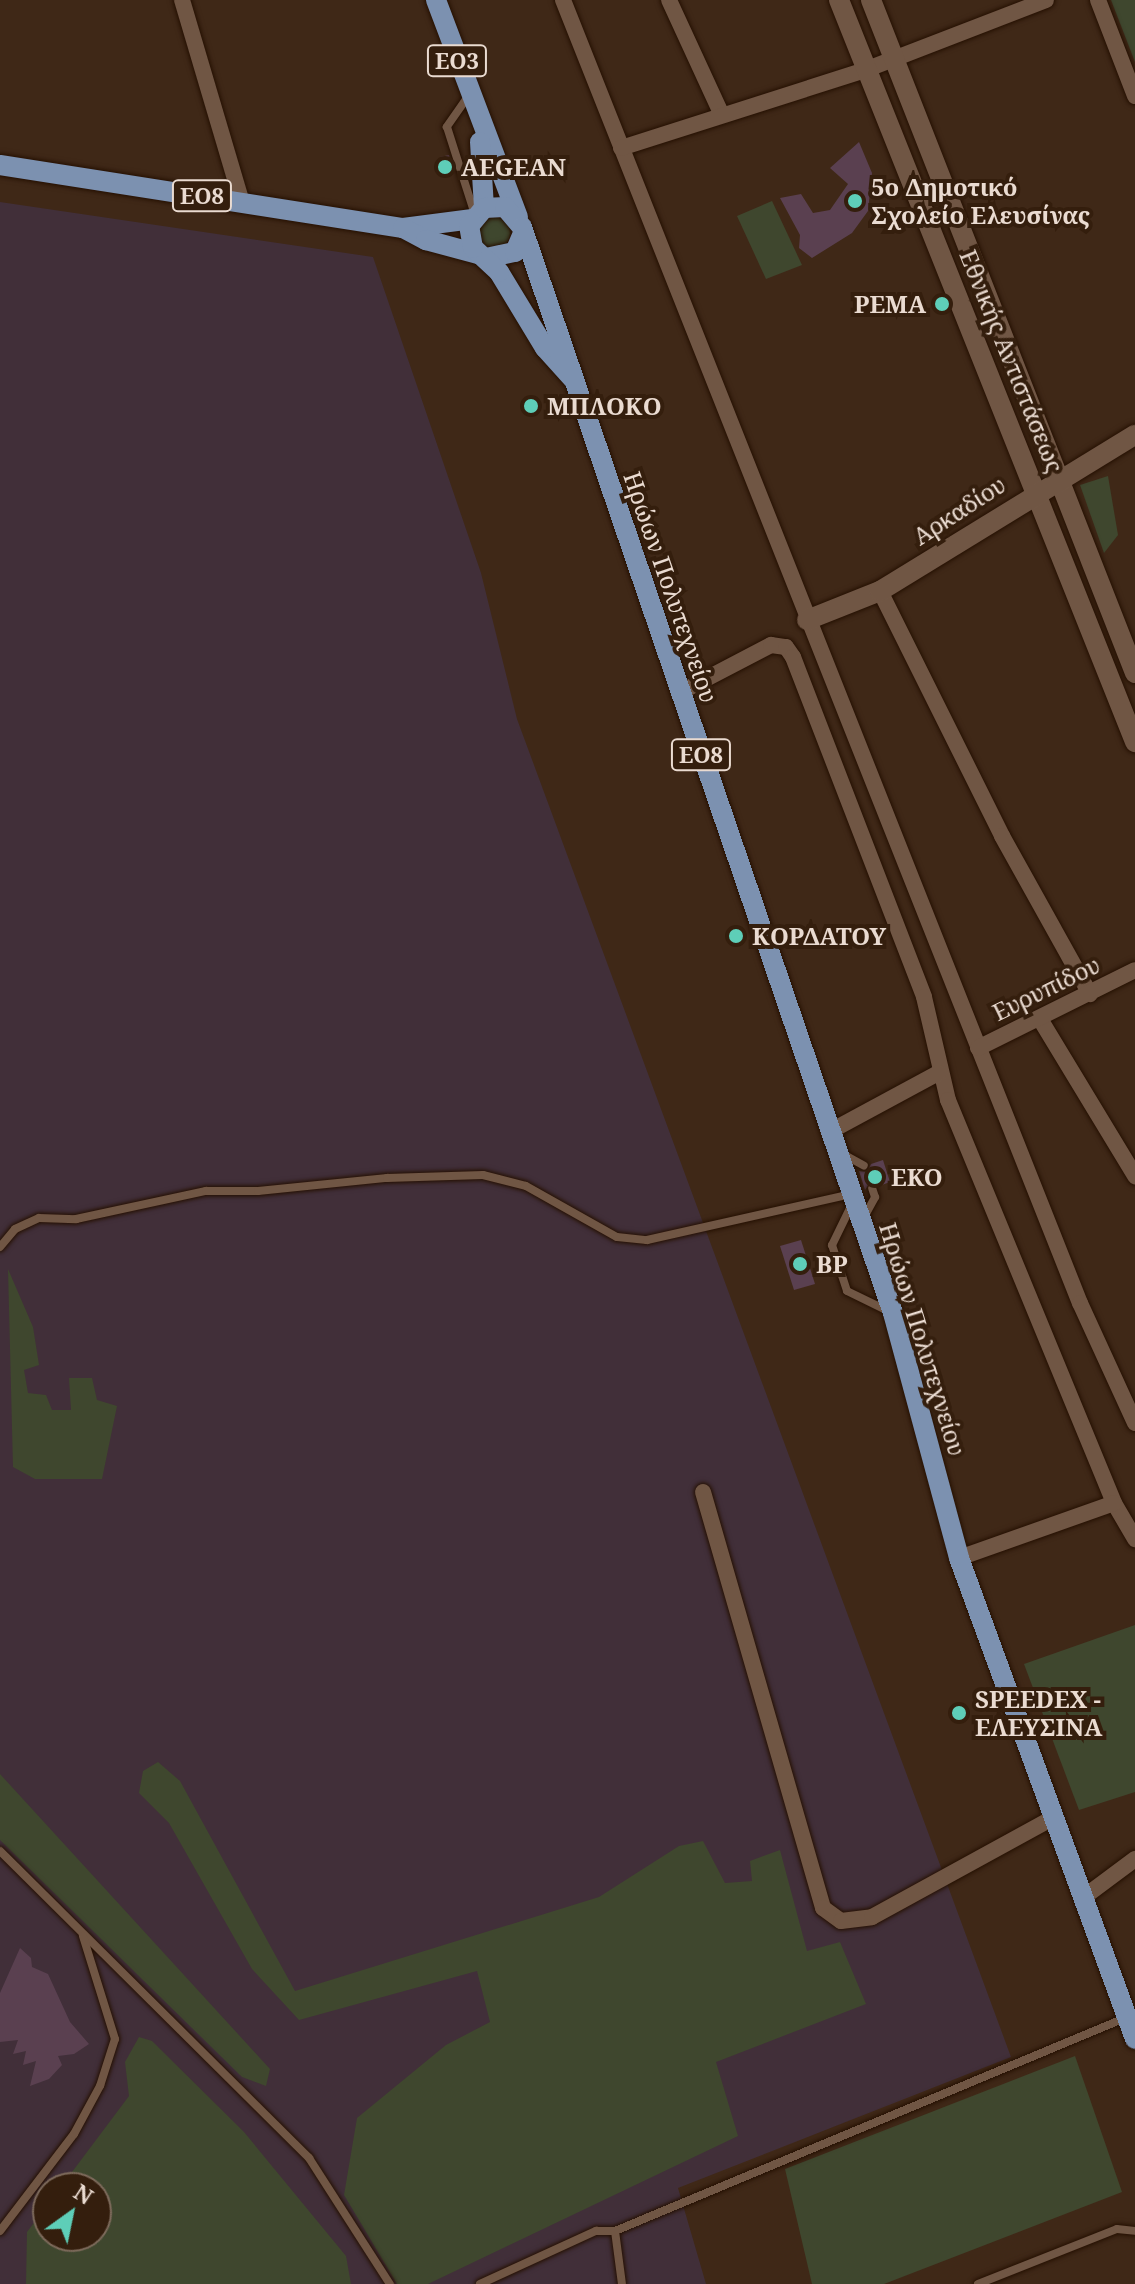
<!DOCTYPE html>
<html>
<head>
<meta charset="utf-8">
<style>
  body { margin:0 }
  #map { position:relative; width:1135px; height:2284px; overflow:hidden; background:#3f2817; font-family:"Noto Serif",serif }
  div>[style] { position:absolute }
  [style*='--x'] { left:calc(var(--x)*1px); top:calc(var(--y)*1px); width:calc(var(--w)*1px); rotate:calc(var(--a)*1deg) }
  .industrial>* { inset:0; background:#412f39 }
  .green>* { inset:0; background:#3f472e }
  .round { border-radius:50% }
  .building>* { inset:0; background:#5a4050 }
  .roads { filter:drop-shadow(0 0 2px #251002) drop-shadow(0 0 2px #251002) }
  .service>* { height:8px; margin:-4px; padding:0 4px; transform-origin:4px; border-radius:4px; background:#705644 }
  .minor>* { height:16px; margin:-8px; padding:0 8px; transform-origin:8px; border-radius:8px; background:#705644 }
  .tertiary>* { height:20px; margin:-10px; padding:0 10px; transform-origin:10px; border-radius:10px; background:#705644 }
  .primary>* { height:20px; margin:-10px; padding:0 10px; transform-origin:10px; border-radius:10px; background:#7c91b0 }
  .dots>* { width:22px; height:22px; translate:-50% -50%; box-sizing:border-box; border:4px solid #341e0d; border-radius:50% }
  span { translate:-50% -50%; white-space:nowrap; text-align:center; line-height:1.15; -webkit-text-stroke:8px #341e0d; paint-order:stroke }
  .shield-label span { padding:2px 6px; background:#341e0d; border:2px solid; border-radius:6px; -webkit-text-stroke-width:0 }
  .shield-label { font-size:22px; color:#eadbd1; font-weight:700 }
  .poi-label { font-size:24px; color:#eadbd1; font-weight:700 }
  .left { translate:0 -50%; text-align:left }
  .right { translate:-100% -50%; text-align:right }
  .street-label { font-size:24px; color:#eadbd1 }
  .north { position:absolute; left:32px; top:2172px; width:80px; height:80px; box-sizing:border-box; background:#341e0d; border:2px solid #7d6a5b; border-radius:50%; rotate:33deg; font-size:22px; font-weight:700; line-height:32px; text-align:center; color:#eadbd1 }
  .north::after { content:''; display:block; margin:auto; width:28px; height:36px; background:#5eceb8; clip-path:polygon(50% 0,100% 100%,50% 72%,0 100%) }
</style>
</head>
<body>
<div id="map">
  <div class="industrial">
    <div style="clip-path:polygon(evenodd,0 202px,373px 257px,481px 573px,517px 719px,1011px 2057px,678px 2188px,706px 2284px,0 2284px,0 202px,48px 2188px,96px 2188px,96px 2236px,48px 2236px,48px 2188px)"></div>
  </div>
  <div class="green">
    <div style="clip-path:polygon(1111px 0,1135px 0,1135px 62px)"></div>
    <div style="clip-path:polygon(772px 201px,802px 265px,766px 279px,737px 216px)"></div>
    <div class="round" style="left:478px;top:217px;width:32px;height:32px"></div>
    <div style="clip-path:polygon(1108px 476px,1118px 535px,1104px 553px,1080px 485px)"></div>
    <div style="clip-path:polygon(8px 1269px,33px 1327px,39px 1365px,24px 1370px,28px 1393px,46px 1395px,52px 1410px,71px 1410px,69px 1378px,92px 1378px,97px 1400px,117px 1406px,102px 1479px,35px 1479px,13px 1467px)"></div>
    <div style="clip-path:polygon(1135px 1625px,1135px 1792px,1079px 1810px,1024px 1664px)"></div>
    <div style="clip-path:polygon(158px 1762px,180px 1781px,295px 1991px,599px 1897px,679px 1846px,703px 1841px,725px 1883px,752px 1881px,750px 1861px,780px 1850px,807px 1951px,840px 1942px,866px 2004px,716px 2062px,738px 2136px,428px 2284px,397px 2284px,344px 2195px,357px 2118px,446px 2045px,490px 2022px,477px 1971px,299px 2020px,252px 1969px,169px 1823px,139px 1793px,143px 1771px)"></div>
    <div style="clip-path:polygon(0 1774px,270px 2069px,266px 2086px,242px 2077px,0 1840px)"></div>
    <div style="clip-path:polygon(139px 2037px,152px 2041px,244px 2132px,346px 2256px,351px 2284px,26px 2284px,27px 2232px,48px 2204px,48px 2236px,96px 2236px,96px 2188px,60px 2188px,129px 2096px,125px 2062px)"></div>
    <div style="clip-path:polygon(1075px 2056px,1122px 2192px,884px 2284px,812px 2284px,785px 2169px)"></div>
  </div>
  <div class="building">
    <div style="clip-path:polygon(859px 142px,872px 173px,868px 211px,852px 233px,812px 258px,799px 248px,800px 235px,780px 198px,801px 194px,813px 213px,830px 210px,848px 184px,830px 168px)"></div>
    <div style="clip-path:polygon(449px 155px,454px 173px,443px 175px,440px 157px)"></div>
    <div style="clip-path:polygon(883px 1160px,890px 1182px,879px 1186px,871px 1181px,865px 1190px,859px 1171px,867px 1172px,871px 1164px)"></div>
    <div style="clip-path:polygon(801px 1240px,815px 1284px,794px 1290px,780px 1246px)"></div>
    <div style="clip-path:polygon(20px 1948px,31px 1958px,32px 1967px,48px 1974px,70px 2022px,89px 2044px,74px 2054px,58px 2056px,62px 2065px,49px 2079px,30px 2086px,36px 2061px,23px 2065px,26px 2051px,13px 2054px,18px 2040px,0 2042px,0 1993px)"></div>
  </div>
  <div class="roads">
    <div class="service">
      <div style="--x:469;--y:95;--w:39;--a:125"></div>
      <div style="--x:447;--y:127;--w:92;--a:72.3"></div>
      <div style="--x:841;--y:1153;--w:26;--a:29"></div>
      <div style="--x:853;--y:1202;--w:48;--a:116"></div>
      <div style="--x:832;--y:1245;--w:48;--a:71.9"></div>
      <div style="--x:847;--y:1291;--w:46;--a:26"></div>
      <div style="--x:863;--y:1219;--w:25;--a:-61"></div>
      <div style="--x:875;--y:1197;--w:9;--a:-108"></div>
      <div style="--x:0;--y:1247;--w:23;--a:-50"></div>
      <div style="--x:15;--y:1229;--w:26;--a:-25"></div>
      <div style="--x:39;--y:1218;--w:37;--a:2"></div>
      <div style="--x:76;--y:1219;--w:133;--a:-12.2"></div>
      <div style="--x:206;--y:1191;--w:52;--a:0"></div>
      <div style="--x:258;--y:1191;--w:130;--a:-5.8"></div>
      <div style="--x:387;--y:1178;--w:96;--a:-1.8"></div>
      <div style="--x:483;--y:1175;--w:44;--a:14.3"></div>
      <div style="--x:526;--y:1186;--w:104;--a:29.3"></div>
      <div style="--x:617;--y:1237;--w:30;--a:6"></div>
      <div style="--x:647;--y:1240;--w:209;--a:-12.7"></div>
      <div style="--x:0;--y:1851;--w:436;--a:44.8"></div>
      <div style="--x:309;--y:2158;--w:150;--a:57.3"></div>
      <div style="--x:0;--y:2231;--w:122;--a:-52.7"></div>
      <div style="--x:74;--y:2134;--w:55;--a:-61.6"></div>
      <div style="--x:100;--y:2086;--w:49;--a:-72.3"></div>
      <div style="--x:115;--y:2039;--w:108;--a:-107.3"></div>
      <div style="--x:615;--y:2231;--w:53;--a:82.5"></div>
      <div style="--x:480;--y:2284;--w:128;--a:-24.6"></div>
      <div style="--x:596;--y:2231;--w:19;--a:0"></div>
      <div style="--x:615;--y:2231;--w:553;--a:-22.67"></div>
      <div style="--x:978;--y:2284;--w:149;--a:-21.6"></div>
      <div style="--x:1117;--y:2229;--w:18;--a:6"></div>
    </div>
    <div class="minor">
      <div style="--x:182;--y:0;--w:212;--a:73.5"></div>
      <div style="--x:563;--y:0;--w:1402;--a:68.36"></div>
      <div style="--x:1080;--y:1303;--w:132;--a:65.4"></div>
      <div style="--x:669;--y:0;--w:124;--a:65.3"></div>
      <div style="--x:1098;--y:0;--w:103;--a:68.9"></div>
      <div style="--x:621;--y:148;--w:256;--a:-17.7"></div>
      <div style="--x:865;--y:70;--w:194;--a:-21.1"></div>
      <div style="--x:880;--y:591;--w:274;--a:63.5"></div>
      <div style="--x:1002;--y:836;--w:181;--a:60.9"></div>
      <div style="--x:679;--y:693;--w:104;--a:-27.6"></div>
      <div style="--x:771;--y:645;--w:15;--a:8"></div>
      <div style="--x:786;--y:647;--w:12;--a:55"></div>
      <div style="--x:793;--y:657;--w:364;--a:68.9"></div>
      <div style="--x:924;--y:997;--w:106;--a:76.9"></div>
      <div style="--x:948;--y:1100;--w:436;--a:67.6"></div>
      <div style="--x:1114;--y:1503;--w:42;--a:59.7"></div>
      <div style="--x:1040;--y:1019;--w:184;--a:58.8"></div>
      <div style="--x:978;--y:1048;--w:175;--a:-26.4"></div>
      <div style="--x:829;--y:1132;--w:124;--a:-28.4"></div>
      <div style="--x:703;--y:1492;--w:433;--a:73.9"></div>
      <div style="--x:823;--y:1908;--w:22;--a:36"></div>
      <div style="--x:841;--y:1921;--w:31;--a:-7"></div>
      <div style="--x:872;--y:1917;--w:206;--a:-28.7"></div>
      <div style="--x:959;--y:1558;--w:164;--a:-19.5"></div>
      <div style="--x:1084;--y:1897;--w:64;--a:-36.7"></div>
    </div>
    <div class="tertiary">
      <div style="--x:839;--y:0;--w:799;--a:68.25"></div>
      <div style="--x:871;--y:0;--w:723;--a:68.58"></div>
      <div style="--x:807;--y:620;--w:79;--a:-21.7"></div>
      <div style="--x:880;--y:591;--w:299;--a:-31.5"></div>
    </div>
    <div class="primary">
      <div style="--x:436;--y:0;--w:232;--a:69.3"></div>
      <div style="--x:480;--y:142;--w:66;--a:86.5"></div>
      <div style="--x:0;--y:165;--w:408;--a:8.9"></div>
      <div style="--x:403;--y:228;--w:70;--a:-7.4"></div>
      <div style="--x:403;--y:228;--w:26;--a:28"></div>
      <div style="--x:426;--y:240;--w:54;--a:15.1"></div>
      <div style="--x:486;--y:258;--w:30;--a:-12"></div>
      <div style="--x:515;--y:252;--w:21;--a:-67"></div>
      <div style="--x:573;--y:379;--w:42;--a:-132.1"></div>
      <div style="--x:545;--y:348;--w:89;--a:-121.2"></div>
      <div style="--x:499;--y:272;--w:35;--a:-137"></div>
      <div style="--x:473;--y:248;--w:22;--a:-100"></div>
      <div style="--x:469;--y:226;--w:23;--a:-50"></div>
      <div style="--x:484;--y:208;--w:21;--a:-3"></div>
      <div style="--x:505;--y:207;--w:26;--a:50"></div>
      <div style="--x:522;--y:227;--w:1148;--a:71.14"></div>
      <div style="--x:893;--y:1313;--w:254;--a:74.9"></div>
      <div style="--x:959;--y:1558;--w:512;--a:69.9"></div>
    </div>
  </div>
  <div class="dots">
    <div style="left:445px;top:167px;background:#5eceb8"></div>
    <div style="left:855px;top:201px;background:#5eceb8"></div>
    <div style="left:942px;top:304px;background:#5eceb8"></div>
    <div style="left:531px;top:406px;background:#5eceb8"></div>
    <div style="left:736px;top:936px;background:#5eceb8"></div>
    <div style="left:875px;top:1177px;background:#5eceb8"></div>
    <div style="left:800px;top:1264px;background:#5eceb8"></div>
    <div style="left:959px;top:1713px;background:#5eceb8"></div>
  </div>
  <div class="shield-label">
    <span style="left:457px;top:61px">ΕΟ3</span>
    <span style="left:202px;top:196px">ΕΟ8</span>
    <span style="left:701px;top:755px">ΕΟ8</span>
  </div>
  <div class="poi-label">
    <span class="left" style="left:461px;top:167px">AEGEAN</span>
    <span class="left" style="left:871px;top:201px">5ο Δημοτικό<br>Σχολείο Ελευσίνας</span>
    <span class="right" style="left:926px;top:304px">ΡΕΜΑ</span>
    <span class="left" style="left:547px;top:406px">ΜΠΛΟΚΟ</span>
    <span class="left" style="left:752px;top:936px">ΚΟΡΔΑΤΟΥ</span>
    <span class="left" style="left:891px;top:1177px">EKO</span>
    <span class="left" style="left:816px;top:1264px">BP</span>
    <span class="left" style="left:975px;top:1713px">SPEEDEX -<br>ΕΛΕΥΣΙΝΑ</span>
  </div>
  <div class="street-label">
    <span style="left:1012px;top:361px;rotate:68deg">Εθνικής Αντιστάσεως</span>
    <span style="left:959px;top:510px;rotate:-33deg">Αρκαδίου</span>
    <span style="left:671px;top:587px;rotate:71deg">Ηρώων Πολυτεχνείου</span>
    <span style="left:1046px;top:988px;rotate:-26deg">Ευρυπίδου</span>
    <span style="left:923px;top:1339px;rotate:73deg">Ηρώων Πολυτεχνείου</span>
  </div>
  <div class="north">N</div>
</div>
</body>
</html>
